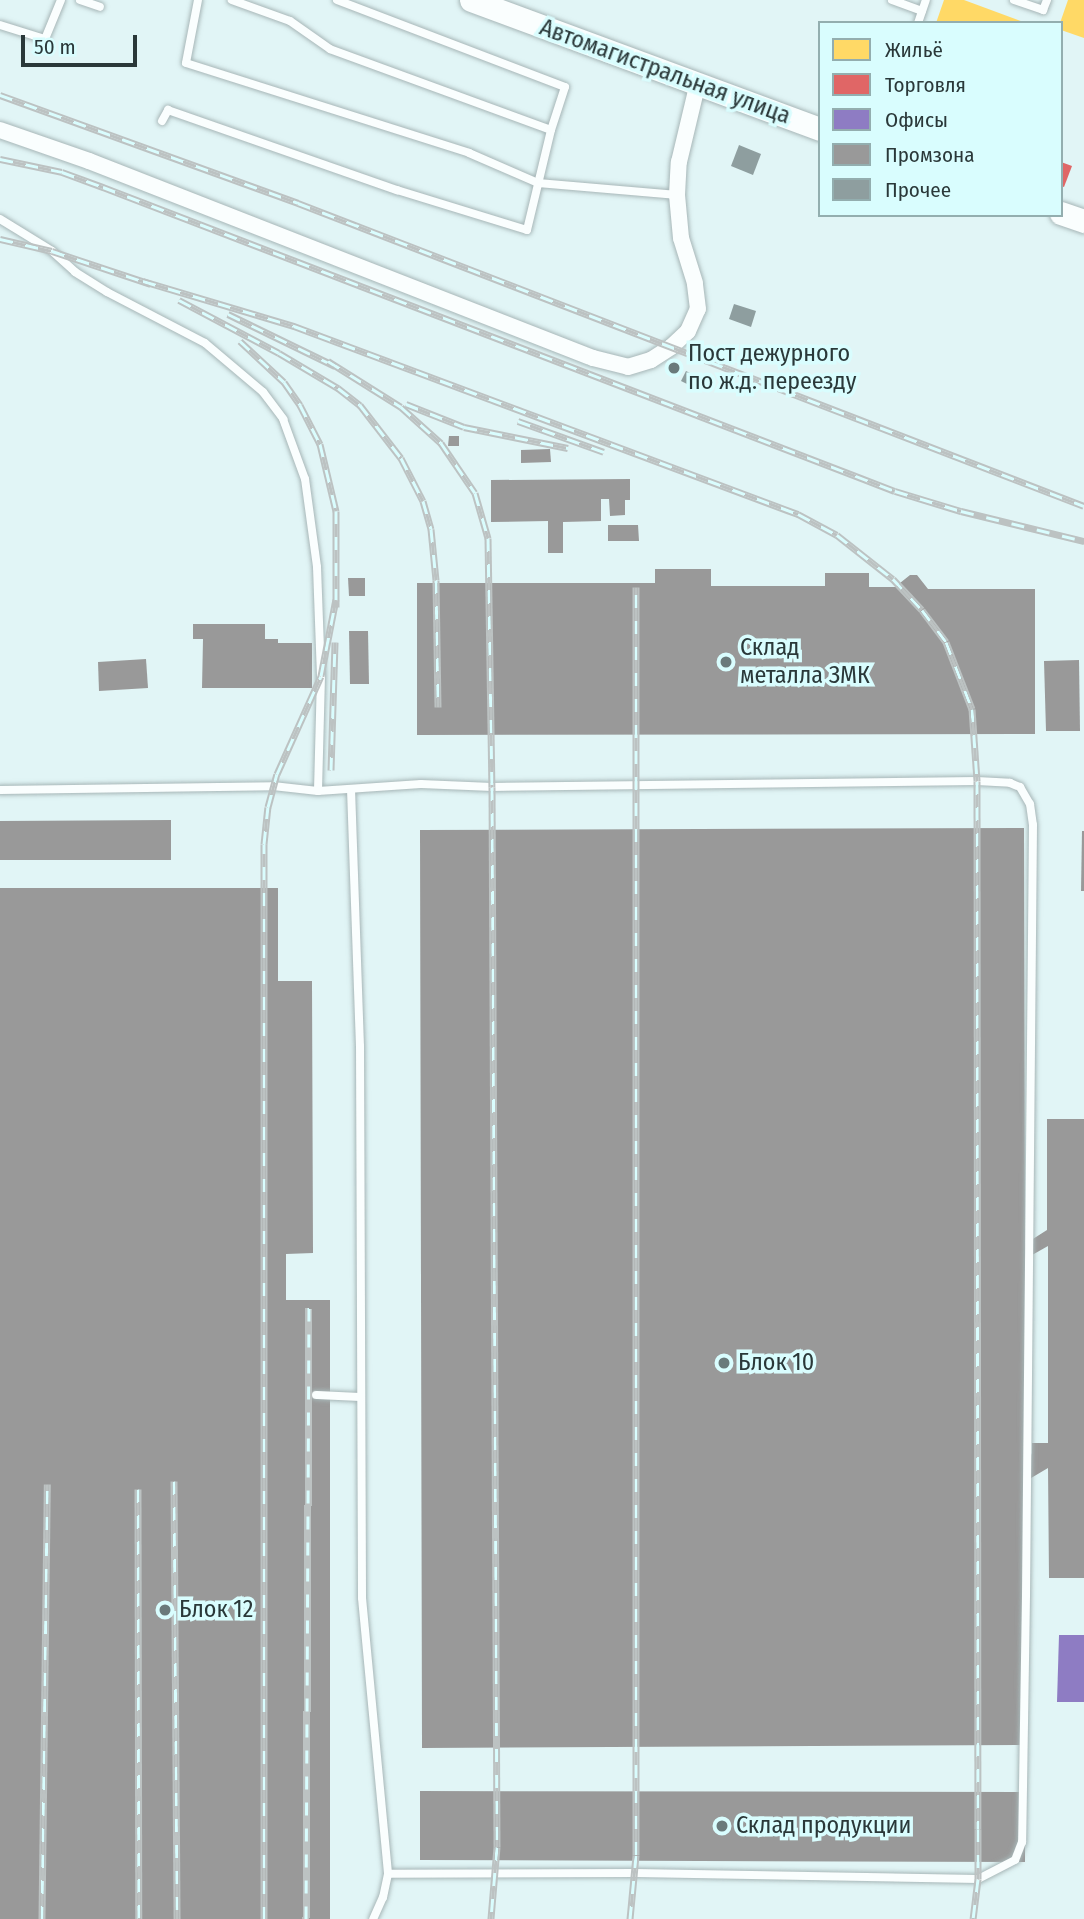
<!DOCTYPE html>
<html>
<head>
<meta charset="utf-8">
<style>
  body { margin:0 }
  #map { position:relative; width:1084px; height:1919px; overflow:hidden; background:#e1f5f6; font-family:"Fira Sans Condensed",sans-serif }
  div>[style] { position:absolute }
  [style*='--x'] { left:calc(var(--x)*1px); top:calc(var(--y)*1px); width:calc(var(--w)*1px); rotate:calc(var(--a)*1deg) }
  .homes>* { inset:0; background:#ffd966 }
  .shops>* { inset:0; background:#e06666 }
  .offices>* { inset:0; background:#8e7cc3 }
  .industry>* { inset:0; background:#999 }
  .building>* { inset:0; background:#8e9e9f }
  .roads { filter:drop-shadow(0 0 2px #a7b6b7) drop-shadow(0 0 2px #a7b6b7) }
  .lane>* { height:8px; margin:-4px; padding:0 4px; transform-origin:4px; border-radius:4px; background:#fafefe }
  .street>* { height:16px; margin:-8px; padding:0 8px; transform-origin:8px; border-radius:8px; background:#fafefe }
  .secondary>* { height:23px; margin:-11.5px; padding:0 11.5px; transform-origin:11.5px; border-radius:11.5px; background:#fafefe }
  .rail>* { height:7px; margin-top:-3.5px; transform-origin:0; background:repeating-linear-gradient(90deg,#d9fdfe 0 13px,#bcc2c2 0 26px); box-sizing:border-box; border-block:2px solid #bcc2c2 }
  .dots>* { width:19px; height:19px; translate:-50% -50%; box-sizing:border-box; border:4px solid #d9fdfe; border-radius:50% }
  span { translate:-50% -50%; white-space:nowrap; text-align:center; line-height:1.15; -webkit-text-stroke:7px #d9fdfe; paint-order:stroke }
  .street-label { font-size:24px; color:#2a3839 }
  .poi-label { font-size:24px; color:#2a3839 }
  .left { translate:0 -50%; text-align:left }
  .legend { position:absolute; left:818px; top:21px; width:245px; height:196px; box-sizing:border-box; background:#d9fdfe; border:2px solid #93aeaf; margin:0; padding:9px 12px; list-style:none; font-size:21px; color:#2a3839 }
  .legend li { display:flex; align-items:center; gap:14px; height:35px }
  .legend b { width:35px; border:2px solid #93aeaf }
  .scale { position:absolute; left:21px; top:35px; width:116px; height:32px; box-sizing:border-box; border:4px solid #2a3839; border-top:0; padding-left:9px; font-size:21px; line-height:24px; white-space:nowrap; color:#2a3839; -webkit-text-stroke:5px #d9fdfe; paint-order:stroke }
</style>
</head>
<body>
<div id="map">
  <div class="homes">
    <div style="clip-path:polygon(944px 0,964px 0,1026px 23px,936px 23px)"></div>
    <div style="clip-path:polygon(1068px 0,1084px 0,1084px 38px,1061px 30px,1060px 23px)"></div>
  </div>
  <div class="shops">
    <div style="clip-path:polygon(1061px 162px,1072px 166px,1064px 187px,1061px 186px)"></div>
  </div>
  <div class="offices">
    <div style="clip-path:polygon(1059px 1635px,1084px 1635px,1084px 1702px,1057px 1702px)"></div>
  </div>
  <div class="industry">
    <div style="clip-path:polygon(449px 436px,459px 436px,459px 446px,448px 446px)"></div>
    <div style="clip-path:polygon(550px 449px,551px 462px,521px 463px,521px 450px)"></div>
    <div style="clip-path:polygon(630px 479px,630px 500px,625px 500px,625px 515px,610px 516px,609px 499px,601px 499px,601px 521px,563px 522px,563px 553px,548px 553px,548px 521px,491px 522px,491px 480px)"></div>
    <div style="clip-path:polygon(608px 525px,638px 525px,639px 541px,608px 541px)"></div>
    <div style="clip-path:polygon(655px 569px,711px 569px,711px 586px,825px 586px,825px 573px,869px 573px,869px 587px,895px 587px,910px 575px,917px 575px,928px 589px,1035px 589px,1035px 734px,417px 735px,417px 583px,655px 583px)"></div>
    <div style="clip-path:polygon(348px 578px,365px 578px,365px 596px,349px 596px)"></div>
    <div style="clip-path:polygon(193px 624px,265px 624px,265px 639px,278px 639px,278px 643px,312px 643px,312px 688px,202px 688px,203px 639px,193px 639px)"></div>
    <div style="clip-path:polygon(349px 631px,368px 631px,369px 684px,350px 684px)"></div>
    <div style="clip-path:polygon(146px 659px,148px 688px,99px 691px,98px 662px)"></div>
    <div style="clip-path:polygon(1079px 660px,1080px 731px,1046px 731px,1044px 661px)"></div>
    <div style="clip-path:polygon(171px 820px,171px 860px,0 860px,0 821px)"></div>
    <div style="clip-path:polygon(evenodd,1024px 828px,1025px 1244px,1047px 1230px,1047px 1119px,1084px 1119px,1084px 1578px,1049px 1578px,1048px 1468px,1026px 1481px,1027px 1745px,422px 1748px,420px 830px,1024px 828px,1048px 1246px,1048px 1443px,1032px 1443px,1032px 1453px,1026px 1466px,1025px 1259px,1048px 1246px)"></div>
    <div style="clip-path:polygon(1082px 831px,1084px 831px,1084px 891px,1081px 891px)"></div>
    <div style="clip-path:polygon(0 888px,278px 888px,278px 981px,312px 981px,313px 1253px,286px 1254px,286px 1300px,330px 1300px,330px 1919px,0 1919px)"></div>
    <div style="clip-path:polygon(420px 1791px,1025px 1792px,1025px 1862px,420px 1860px)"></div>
  </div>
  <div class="building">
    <div style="clip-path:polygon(739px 145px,761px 154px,753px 175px,731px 166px)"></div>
    <div style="clip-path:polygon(734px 304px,756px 311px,751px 327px,729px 319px)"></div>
    <div style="clip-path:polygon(672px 360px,681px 366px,675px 375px,666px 370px)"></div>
    <div style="clip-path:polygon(686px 371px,694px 375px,689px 385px,681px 381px)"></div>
  </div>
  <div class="roads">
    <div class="lane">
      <div style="--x:80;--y:0;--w:21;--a:19"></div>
      <div style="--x:198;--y:0;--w:64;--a:100.8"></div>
      <div style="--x:186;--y:63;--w:297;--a:17.6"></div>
      <div style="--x:469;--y:153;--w:75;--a:23.5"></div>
      <div style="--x:538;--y:183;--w:140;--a:4.9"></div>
      <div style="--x:337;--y:0;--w:244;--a:20.9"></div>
      <div style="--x:565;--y:87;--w:45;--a:108"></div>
      <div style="--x:892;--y:0;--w:32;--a:20"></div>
      <div style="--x:1014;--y:0;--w:31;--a:19"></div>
      <div style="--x:1043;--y:10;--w:11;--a:-68"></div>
      <div style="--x:918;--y:23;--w:24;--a:-71"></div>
      <div style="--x:0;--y:25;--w:47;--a:17.3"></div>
      <div style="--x:45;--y:39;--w:42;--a:-67.7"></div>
      <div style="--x:162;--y:121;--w:13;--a:-61"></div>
      <div style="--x:168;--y:110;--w:243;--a:19.3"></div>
      <div style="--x:397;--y:190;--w:136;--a:17.1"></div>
      <div style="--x:527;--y:230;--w:103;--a:-76.5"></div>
      <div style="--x:551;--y:130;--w:235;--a:-159.9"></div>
      <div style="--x:330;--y:49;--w:49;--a:-145"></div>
      <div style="--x:290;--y:21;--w:62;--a:-160.1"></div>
      <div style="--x:0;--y:219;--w:61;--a:31.6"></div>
      <div style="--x:52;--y:251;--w:31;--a:42"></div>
      <div style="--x:75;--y:272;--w:38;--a:32"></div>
      <div style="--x:107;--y:292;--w:110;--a:27.5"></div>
      <div style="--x:205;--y:343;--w:76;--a:40.2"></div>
      <div style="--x:263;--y:392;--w:34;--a:53"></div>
      <div style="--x:283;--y:419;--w:64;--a:69.9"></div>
      <div style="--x:305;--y:479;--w:89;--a:82.2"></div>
      <div style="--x:317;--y:567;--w:109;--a:87.9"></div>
      <div style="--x:321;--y:676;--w:115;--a:91.5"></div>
      <div style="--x:351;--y:789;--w:257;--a:88"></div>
      <div style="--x:360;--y:1046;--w:552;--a:89.79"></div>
      <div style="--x:362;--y:1598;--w:277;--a:84.6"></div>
      <div style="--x:388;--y:1874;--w:24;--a:102"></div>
      <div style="--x:383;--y:1897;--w:24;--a:114"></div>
      <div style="--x:0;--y:790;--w:273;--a:-0.8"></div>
      <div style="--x:273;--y:786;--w:45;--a:6.3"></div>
      <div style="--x:318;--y:791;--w:103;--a:-3.9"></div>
      <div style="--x:421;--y:784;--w:71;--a:2.4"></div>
      <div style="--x:492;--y:787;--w:485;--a:-0.7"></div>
      <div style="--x:977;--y:781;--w:33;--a:3"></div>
      <div style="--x:1010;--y:783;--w:11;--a:22"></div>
      <div style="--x:1020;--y:787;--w:20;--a:60"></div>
      <div style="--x:1030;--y:804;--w:21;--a:82"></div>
      <div style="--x:1033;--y:825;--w:771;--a:90.52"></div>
      <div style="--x:1026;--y:1596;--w:246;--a:90.9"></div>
      <div style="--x:1022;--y:1842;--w:19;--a:111"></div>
      <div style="--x:1015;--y:1860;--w:42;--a:152.8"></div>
      <div style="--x:978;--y:1879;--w:342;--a:-179"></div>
      <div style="--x:636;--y:1873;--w:248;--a:179.8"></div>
      <div style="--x:316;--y:1395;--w:45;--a:2.5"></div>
    </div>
    <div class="street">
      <div style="--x:0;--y:130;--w:94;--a:19.2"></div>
      <div style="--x:89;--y:161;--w:541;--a:21.35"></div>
      <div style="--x:593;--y:358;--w:36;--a:14"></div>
      <div style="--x:628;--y:367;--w:24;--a:-17"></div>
      <div style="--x:651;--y:360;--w:24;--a:-33"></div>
      <div style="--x:671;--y:347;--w:23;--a:-43"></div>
      <div style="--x:688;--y:331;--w:24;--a:-66"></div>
      <div style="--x:698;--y:309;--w:26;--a:-97"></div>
      <div style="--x:695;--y:283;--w:47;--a:-107.3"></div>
      <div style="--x:681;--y:238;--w:43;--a:-95.3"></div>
      <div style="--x:677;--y:195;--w:33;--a:-87"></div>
      <div style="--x:679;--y:162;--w:82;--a:-76.6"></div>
    </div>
    <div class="secondary">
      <div style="--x:471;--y:0;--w:372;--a:20.3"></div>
      <div style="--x:1061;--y:213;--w:24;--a:19"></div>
    </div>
  </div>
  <div class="rail">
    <div style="--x:0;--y:95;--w:317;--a:19.9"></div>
    <div style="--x:298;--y:203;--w:842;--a:21.08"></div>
    <div style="--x:0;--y:159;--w:63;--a:11.8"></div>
    <div style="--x:62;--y:172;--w:44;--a:20.1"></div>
    <div style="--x:103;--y:187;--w:848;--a:21"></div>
    <div style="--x:895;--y:491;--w:69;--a:16.9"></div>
    <div style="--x:961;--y:511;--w:127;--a:13.7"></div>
    <div style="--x:0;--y:239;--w:53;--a:13"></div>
    <div style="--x:52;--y:251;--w:104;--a:18.4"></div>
    <div style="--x:143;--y:281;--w:158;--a:16.6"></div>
    <div style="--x:294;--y:326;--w:538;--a:20.46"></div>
    <div style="--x:798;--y:514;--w:44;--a:28.3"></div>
    <div style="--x:837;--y:535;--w:71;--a:38.2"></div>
    <div style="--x:893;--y:579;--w:42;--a:46.9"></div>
    <div style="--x:922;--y:610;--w:40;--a:53"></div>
    <div style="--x:946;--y:642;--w:72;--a:68.8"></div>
    <div style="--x:972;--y:709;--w:72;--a:86"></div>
    <div style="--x:977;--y:781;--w:1048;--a:89.95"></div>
    <div style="--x:978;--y:1829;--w:50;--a:90"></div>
    <div style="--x:978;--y:1879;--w:40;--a:97.1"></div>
    <div style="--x:179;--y:300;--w:113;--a:27.9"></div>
    <div style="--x:279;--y:353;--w:69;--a:30.7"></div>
    <div style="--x:338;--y:388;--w:28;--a:38"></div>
    <div style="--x:360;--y:405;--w:67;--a:52.3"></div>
    <div style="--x:401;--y:458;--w:48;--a:62.9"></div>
    <div style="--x:423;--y:501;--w:29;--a:74"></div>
    <div style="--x:431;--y:529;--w:51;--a:84.4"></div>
    <div style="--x:436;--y:580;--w:127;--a:89.1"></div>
    <div style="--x:228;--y:314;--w:119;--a:25.9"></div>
    <div style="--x:240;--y:341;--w:60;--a:43"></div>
    <div style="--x:284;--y:382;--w:28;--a:55"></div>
    <div style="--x:300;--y:405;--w:44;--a:62.9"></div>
    <div style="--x:320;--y:444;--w:69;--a:76.6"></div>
    <div style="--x:336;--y:511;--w:96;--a:90"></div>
    <div style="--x:328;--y:361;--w:86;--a:32.2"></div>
    <div style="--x:401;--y:407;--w:54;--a:42"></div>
    <div style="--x:441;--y:443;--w:60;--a:55.8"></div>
    <div style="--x:475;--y:493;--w:47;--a:73.9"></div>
    <div style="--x:488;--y:538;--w:249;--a:89.1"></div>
    <div style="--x:492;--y:787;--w:1060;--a:89.73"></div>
    <div style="--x:497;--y:1847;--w:72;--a:94.8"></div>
    <div style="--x:406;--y:404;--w:62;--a:21.6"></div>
    <div style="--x:464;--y:427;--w:106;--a:11.4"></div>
    <div style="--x:518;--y:421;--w:91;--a:19.8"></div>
    <div style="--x:331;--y:770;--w:128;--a:-88.2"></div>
    <div style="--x:174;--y:1481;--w:438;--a:89.6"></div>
    <div style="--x:138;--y:1489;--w:430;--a:89.9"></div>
    <div style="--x:42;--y:1919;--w:435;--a:-89.3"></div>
    <div style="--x:264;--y:1919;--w:1075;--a:-90"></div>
    <div style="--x:264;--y:844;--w:37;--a:-84"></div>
    <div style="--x:268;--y:807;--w:34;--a:-75"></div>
    <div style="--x:277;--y:774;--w:107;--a:-65.8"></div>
    <div style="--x:321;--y:676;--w:78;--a:-79"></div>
    <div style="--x:306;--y:1919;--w:611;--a:-89.72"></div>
    <div style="--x:630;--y:1919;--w:64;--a:-84.6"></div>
    <div style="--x:636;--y:1855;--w:1268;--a:-90"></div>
  </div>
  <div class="dots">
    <div style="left:674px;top:368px;background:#6a7a7b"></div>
    <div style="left:726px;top:662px;background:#6a7a7b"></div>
    <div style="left:724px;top:1363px;background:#6a7a7b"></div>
    <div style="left:165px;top:1610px;background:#6a7a7b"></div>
    <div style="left:722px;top:1826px;background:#6a7a7b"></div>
  </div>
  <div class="street-label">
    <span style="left:665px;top:72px;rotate:20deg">Автомагистральная улица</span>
  </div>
  <div class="poi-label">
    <span class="left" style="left:688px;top:368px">Пост дежурного<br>по ж.д. переезду</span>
    <span class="left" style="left:740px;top:662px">Склад<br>металла ЗМК</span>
    <span class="left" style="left:738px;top:1363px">Блок 10</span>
    <span class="left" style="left:179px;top:1610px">Блок 12</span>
    <span class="left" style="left:736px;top:1826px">Склад продукции</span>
  </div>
  <ul class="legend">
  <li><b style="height:19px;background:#ffd966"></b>Жильё</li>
  <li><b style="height:19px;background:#e06666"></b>Торговля</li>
  <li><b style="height:19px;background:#8e7cc3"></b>Офисы</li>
  <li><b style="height:19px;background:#999"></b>Промзона</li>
  <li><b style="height:19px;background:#8e9e9f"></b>Прочее</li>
  </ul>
  <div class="scale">50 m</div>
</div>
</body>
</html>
